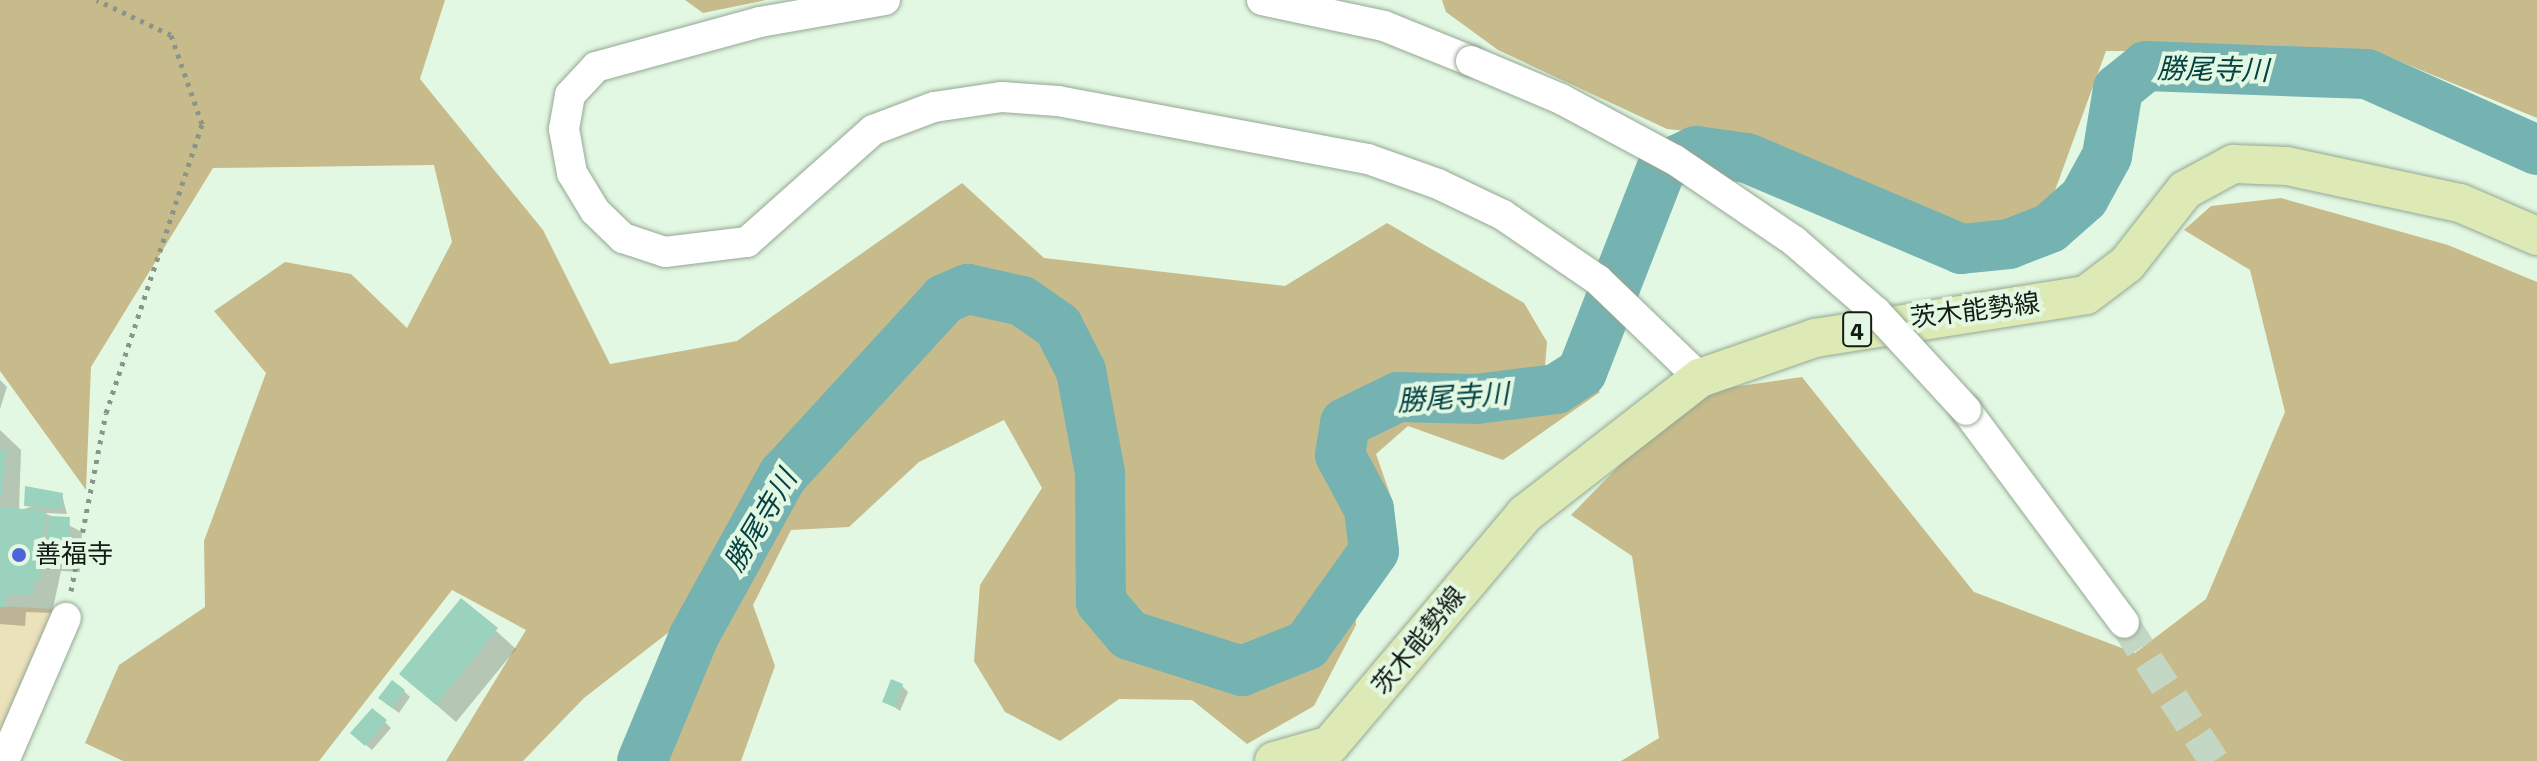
<!DOCTYPE html>
<html>
<head>
<meta charset="utf-8">
<style>
  body { margin:0 }
  #map { position:relative; width:2537px; height:761px; overflow:hidden; background:#e3f8e3; font-family:"Zilla Slab","Noto Sans JP",serif }
  div>[style] { position:absolute }
  [style*='--x'] { left:calc(var(--x)*1px); top:calc(var(--y)*1px); width:calc(var(--w)*1px); rotate:calc(var(--a)*1deg) }
  .green>* { inset:0; background:#ebe1ba }
  .forest>* { inset:0; background:#c7bb8c }
  .shadow>* { inset:0; background:#0003 }
  .river>* { height:50px; margin:-25px; padding:0 25px; transform-origin:25px; border-radius:25px; background:#75b2b2 }
  .building>* { inset:0; background:#9ad2be }
  .minor-tunnel>* { height:30px; margin-top:-15px; transform-origin:0; background:repeating-linear-gradient(90deg,#c4d7c4 0 30px,transparent 0 45px) }
  .path>* { height:5px; margin-top:-2.5px; transform-origin:0; background:repeating-linear-gradient(90deg,#879687 0 4px,transparent 0 10px) }
  .roads { filter:drop-shadow(0 0 2px #94a794) drop-shadow(0 0 2px #94a794) }
  .minor>* { height:30px; margin:-15px; padding:0 15px; transform-origin:15px; border-radius:15px; background:#fff }
  .major>* { height:38px; margin:-19px; padding:0 19px; transform-origin:19px; border-radius:19px; background:#ddeab5 }
  .bridges { filter:drop-shadow(0 0 2px #94a794) drop-shadow(0 0 2px #94a794) }
  .minor-bridge>* { height:30px; margin:-15px; padding:0 15px; transform-origin:15px; border-radius:15px; background:#fff }
  .dots>* { width:22px; height:22px; translate:-50% -50%; box-sizing:border-box; border:4px solid #e3f8e3; border-radius:50% }
  span { translate:-50% -50%; white-space:nowrap; text-align:center; line-height:1.15; -webkit-text-stroke:8px #e3f8e3; paint-order:stroke }
  .shield-label span { padding:2px 6px; background:#e3f8e3; border:2px solid; border-radius:6px; -webkit-text-stroke-width:0 }
  .shield-label { font-size:24px; color:#141c15; font-weight:700 }
  .street-label { font-size:26px; color:#141c15 }
  .poi-label { font-size:26px; color:#141c15 }
  .left { translate:0 -50%; text-align:left }
  .water-label { font-size:28px; color:#064243; font-style:italic }
</style>
</head>
<body>
<div id="map">
  <div class="green">
    <div style="clip-path:polygon(0 606px,53px 609px,8px 731px,0 730px)"></div>
  </div>
  <div class="forest">
    <div style="clip-path:polygon(0 0,445px 0,420px 79px,543px 230px,610px 364px,737px 341px,962px 183px,1044px 258px,1285px 286px,1387px 223px,1524px 303px,1547px 342px,1544px 379px,1397px 382px,1337px 412px,1328px 454px,1363px 549px,1302px 637px,1240px 655px,1138px 624px,1114px 596px,1110px 471px,1095px 368px,1068px 317px,1025px 292px,972px 278px,940px 287px,774px 456px,669px 632px,584px 698px,523px 761px,446px 761px,526px 630px,452px 590px,319px 761px,123px 761px,85px 743px,119px 665px,205px 607px,204px 541px,266px 373px,214px 311px,285px 262px,351px 274px,407px 328px,452px 242px,434px 165px,213px 168px,91px 367px,86px 490px,0 371px)"></div>
    <div style="clip-path:polygon(685px 0,766px 0,703px 13px)"></div>
    <div style="clip-path:polygon(1442px 0,2537px 0,2537px 118px,2377px 52px,2106px 51px,2046px 215px,2005px 227px,1948px 230px,1749px 138px,1667px 129px,1498px 50px,1446px 12px)"></div>
    <div style="clip-path:polygon(2281px 198px,2448px 245px,2537px 282px,2537px 761px,1621px 761px,1659px 738px,1632px 556px,1571px 515px,1690px 393px,1802px 377px,1974px 592px,2135px 653px,2206px 599px,2285px 412px,2250px 270px,2184px 230px,2211px 206px)"></div>
    <div style="clip-path:polygon(969px 300px,1016px 310px,1051px 330px,1073px 377px,1092px 469px,1087px 545px,1095px 603px,1122px 640px,1238px 677px,1312px 649px,1355px 603px,1356px 625px,1314px 706px,1247px 744px,1192px 700px,1119px 699px,1060px 741px,1005px 712px,974px 661px,980px 585px,1042px 488px,1004px 420px,919px 462px,849px 527px,791px 530px,753px 605px,775px 666px,741px 761px,665px 761px,703px 646px,789px 481px,946px 311px)"></div>
    <div style="clip-path:polygon(1588px 379px,1600px 392px,1503px 460px,1408px 426px,1376px 454px,1391px 497px,1373px 496px,1349px 454px,1357px 431px,1401px 408px,1474px 410px,1555px 399px)"></div>
  </div>
  <div class="shadow">
    <div style="clip-path:polygon(0 380px,7px 387px,0 409px)"></div>
    <div style="clip-path:polygon(0 430px,21px 450px,19px 511px,62px 495px,67px 514px,45px 513px,82px 532px,80px 572px,61px 571px,52px 613px,26px 612px,25px 626px,0 624px)"></div>
    <div style="clip-path:polygon(99px 548px,106px 554px,105px 564px,91px 557px)"></div>
    <div style="clip-path:polygon(462px 600px,516px 649px,456px 722px,401px 674px)"></div>
    <div style="clip-path:polygon(902px 686px,908px 692px,900px 711px,885px 701px)"></div>
    <div style="clip-path:polygon(404px 691px,410px 697px,399px 713px,387px 704px)"></div>
    <div style="clip-path:polygon(385px 722px,391px 728px,372px 750px,359px 739px)"></div>
  </div>
  <div class="river">
    <div style="--x:642;--y:761;--w:135;--a:-67.4"></div>
    <div style="--x:694;--y:636;--w:184;--a:-61.1"></div>
    <div style="--x:783;--y:475;--w:239;--a:-47.5"></div>
    <div style="--x:944;--y:299;--w:26;--a:-23"></div>
    <div style="--x:968;--y:289;--w:55;--a:12.5"></div>
    <div style="--x:1022;--y:301;--w:44;--a:34.8"></div>
    <div style="--x:1058;--y:326;--w:51;--a:62.9"></div>
    <div style="--x:1081;--y:371;--w:104;--a:79.4"></div>
    <div style="--x:1100;--y:473;--w:129;--a:89.6"></div>
    <div style="--x:1101;--y:602;--w:43;--a:49.7"></div>
    <div style="--x:1129;--y:635;--w:119;--a:17.7"></div>
    <div style="--x:1242;--y:671;--w:70;--a:-21.8"></div>
    <div style="--x:1307;--y:645;--w:115;--a:-54.5"></div>
    <div style="--x:1374;--y:551;--w:42;--a:-96.8"></div>
    <div style="--x:1369;--y:509;--w:61;--a:-118.2"></div>
    <div style="--x:1340;--y:455;--w:32;--a:-81"></div>
    <div style="--x:1345;--y:423;--w:59;--a:-26.1"></div>
    <div style="--x:1398;--y:397;--w:78;--a:1.5"></div>
    <div style="--x:1476;--y:399;--w:81;--a:-7.1"></div>
    <div style="--x:1556;--y:389;--w:31;--a:-33"></div>
    <div style="--x:1582;--y:372;--w:220;--a:-68.7"></div>
    <div style="--x:1662;--y:167;--w:38;--a:-25"></div>
    <div style="--x:1696;--y:151;--w:51;--a:7.8"></div>
    <div style="--x:1747;--y:158;--w:233;--a:23"></div>
    <div style="--x:1961;--y:249;--w:48;--a:-5.9"></div>
    <div style="--x:2009;--y:244;--w:44;--a:-21.3"></div>
    <div style="--x:2050;--y:228;--w:45;--a:-41.4"></div>
    <div style="--x:2084;--y:198;--w:48;--a:-61.3"></div>
    <div style="--x:2107;--y:156;--w:68;--a:-80.7"></div>
    <div style="--x:2118;--y:89;--w:36;--a:-39"></div>
    <div style="--x:2146;--y:66;--w:221;--a:2.1"></div>
    <div style="--x:2367;--y:74;--w:186;--a:24.1"></div>
  </div>
  <div class="building">
    <div style="clip-path:polygon(0 449px,7px 450px,2px 496px,0 495px)"></div>
    <div style="clip-path:polygon(25px 486px,63px 493px,62px 509px,24px 506px)"></div>
    <div style="clip-path:polygon(0 507px,46px 511px,41px 580px,34px 580px,34px 595px,7px 594px,6px 607px,0 607px)"></div>
    <div style="clip-path:polygon(49px 516px,70px 517px,68px 560px,46px 559px)"></div>
    <div style="clip-path:polygon(89px 545px,100px 546px,100px 558px,89px 558px)"></div>
    <div style="clip-path:polygon(461px 598px,498px 628px,436px 705px,399px 674px)"></div>
    <div style="clip-path:polygon(891px 679px,903px 684px,894px 707px,882px 702px)"></div>
    <div style="clip-path:polygon(392px 680px,405px 690px,392px 708px,378px 698px)"></div>
    <div style="clip-path:polygon(372px 708px,387px 720px,365px 746px,350px 733px)"></div>
  </div>
  <div class="minor-tunnel">
    <div style="--x:2124;--y:623;--w:165;--a:56.9"></div>
  </div>
  <div class="path">
    <div style="--x:71;--y:591;--w:181;--a:-78.9"></div>
    <div style="--x:106;--y:413;--w:305;--a:-71.6"></div>
    <div style="--x:202;--y:124;--w:94;--a:-109.2"></div>
    <div style="--x:171;--y:35;--w:82;--a:-154.7"></div>
  </div>
  <div class="roads">
    <div class="minor">
      <div style="--x:885;--y:0;--w:127;--a:170"></div>
      <div style="--x:760;--y:22;--w:170;--a:164.7"></div>
      <div style="--x:596;--y:67;--w:38;--a:133"></div>
      <div style="--x:570;--y:95;--w:35;--a:100"></div>
      <div style="--x:564;--y:129;--w:45;--a:79.7"></div>
      <div style="--x:572;--y:173;--w:44;--a:58.8"></div>
      <div style="--x:595;--y:211;--w:39;--a:44"></div>
      <div style="--x:623;--y:238;--w:44;--a:18.4"></div>
      <div style="--x:665;--y:252;--w:83;--a:-7"></div>
      <div style="--x:747;--y:242;--w:169;--a:-41.6"></div>
      <div style="--x:873;--y:130;--w:65;--a:-20.7"></div>
      <div style="--x:934;--y:107;--w:69;--a:-8.4"></div>
      <div style="--x:1002;--y:97;--w:56;--a:4.1"></div>
      <div style="--x:1058;--y:101;--w:315;--a:10.6"></div>
      <div style="--x:1368;--y:159;--w:74;--a:19.7"></div>
      <div style="--x:1438;--y:184;--w:72;--a:25.5"></div>
      <div style="--x:1503;--y:215;--w:115;--a:34.4"></div>
      <div style="--x:1598;--y:280;--w:141;--a:43.9"></div>
      <div style="--x:1262;--y:0;--w:125;--a:12"></div>
      <div style="--x:1384;--y:26;--w:94;--a:21.9"></div>
      <div style="--x:1966;--y:410;--w:265;--a:53.4"></div>
      <div style="--x:4;--y:761;--w:156;--a:-66.6"></div>
    </div>
    <div class="major">
      <div style="--x:1274;--y:761;--w:58;--a:-15.9"></div>
      <div style="--x:1330;--y:745;--w:302;--a:-49.8"></div>
      <div style="--x:1525;--y:514;--w:222;--a:-37.9"></div>
      <div style="--x:1700;--y:378;--w:122;--a:-19.2"></div>
      <div style="--x:1815;--y:338;--w:274;--a:-9"></div>
      <div style="--x:2086;--y:295;--w:51;--a:-37.1"></div>
      <div style="--x:2127;--y:264;--w:94;--a:-51.9"></div>
      <div style="--x:2185;--y:190;--w:55;--a:-28.4"></div>
      <div style="--x:2233;--y:164;--w:54;--a:2.1"></div>
      <div style="--x:2287;--y:166;--w:177;--a:12.1"></div>
      <div style="--x:2460;--y:203;--w:84;--a:23.2"></div>
    </div>
  </div>
  <div class="bridges">
    <div class="minor-bridge">
      <div style="--x:1471;--y:61;--w:98;--a:22.9"></div>
      <div style="--x:1561;--y:99;--w:129;--a:28.2"></div>
      <div style="--x:1675;--y:160;--w:144;--a:34.2"></div>
      <div style="--x:1794;--y:241;--w:108;--a:40.9"></div>
      <div style="--x:1876;--y:312;--w:133;--a:47.4"></div>
    </div>
  </div>
  <div class="dots">
    <div style="left:19px;top:555px;background:#4f65da"></div>
  </div>
  <div class="shield-label">
    <span style="left:1857px;top:329px">4</span>
  </div>
  <div class="street-label">
    <span style="left:1975px;top:311px;rotate:-7deg">茨木能勢線</span>
    <span style="left:1419px;top:641px;rotate:-51deg">茨木能勢線</span>
  </div>
  <div class="poi-label">
    <span class="left" style="left:35px;top:555px">善福寺</span>
  </div>
  <div class="water-label">
    <span style="left:2213px;top:70px;rotate:1deg">勝尾寺川</span>
    <span style="left:1453px;top:398px;rotate:-4deg">勝尾寺川</span>
    <span style="left:761px;top:521px;rotate:-59deg">勝尾寺川</span>
  </div>
</div>
</body>
</html>
